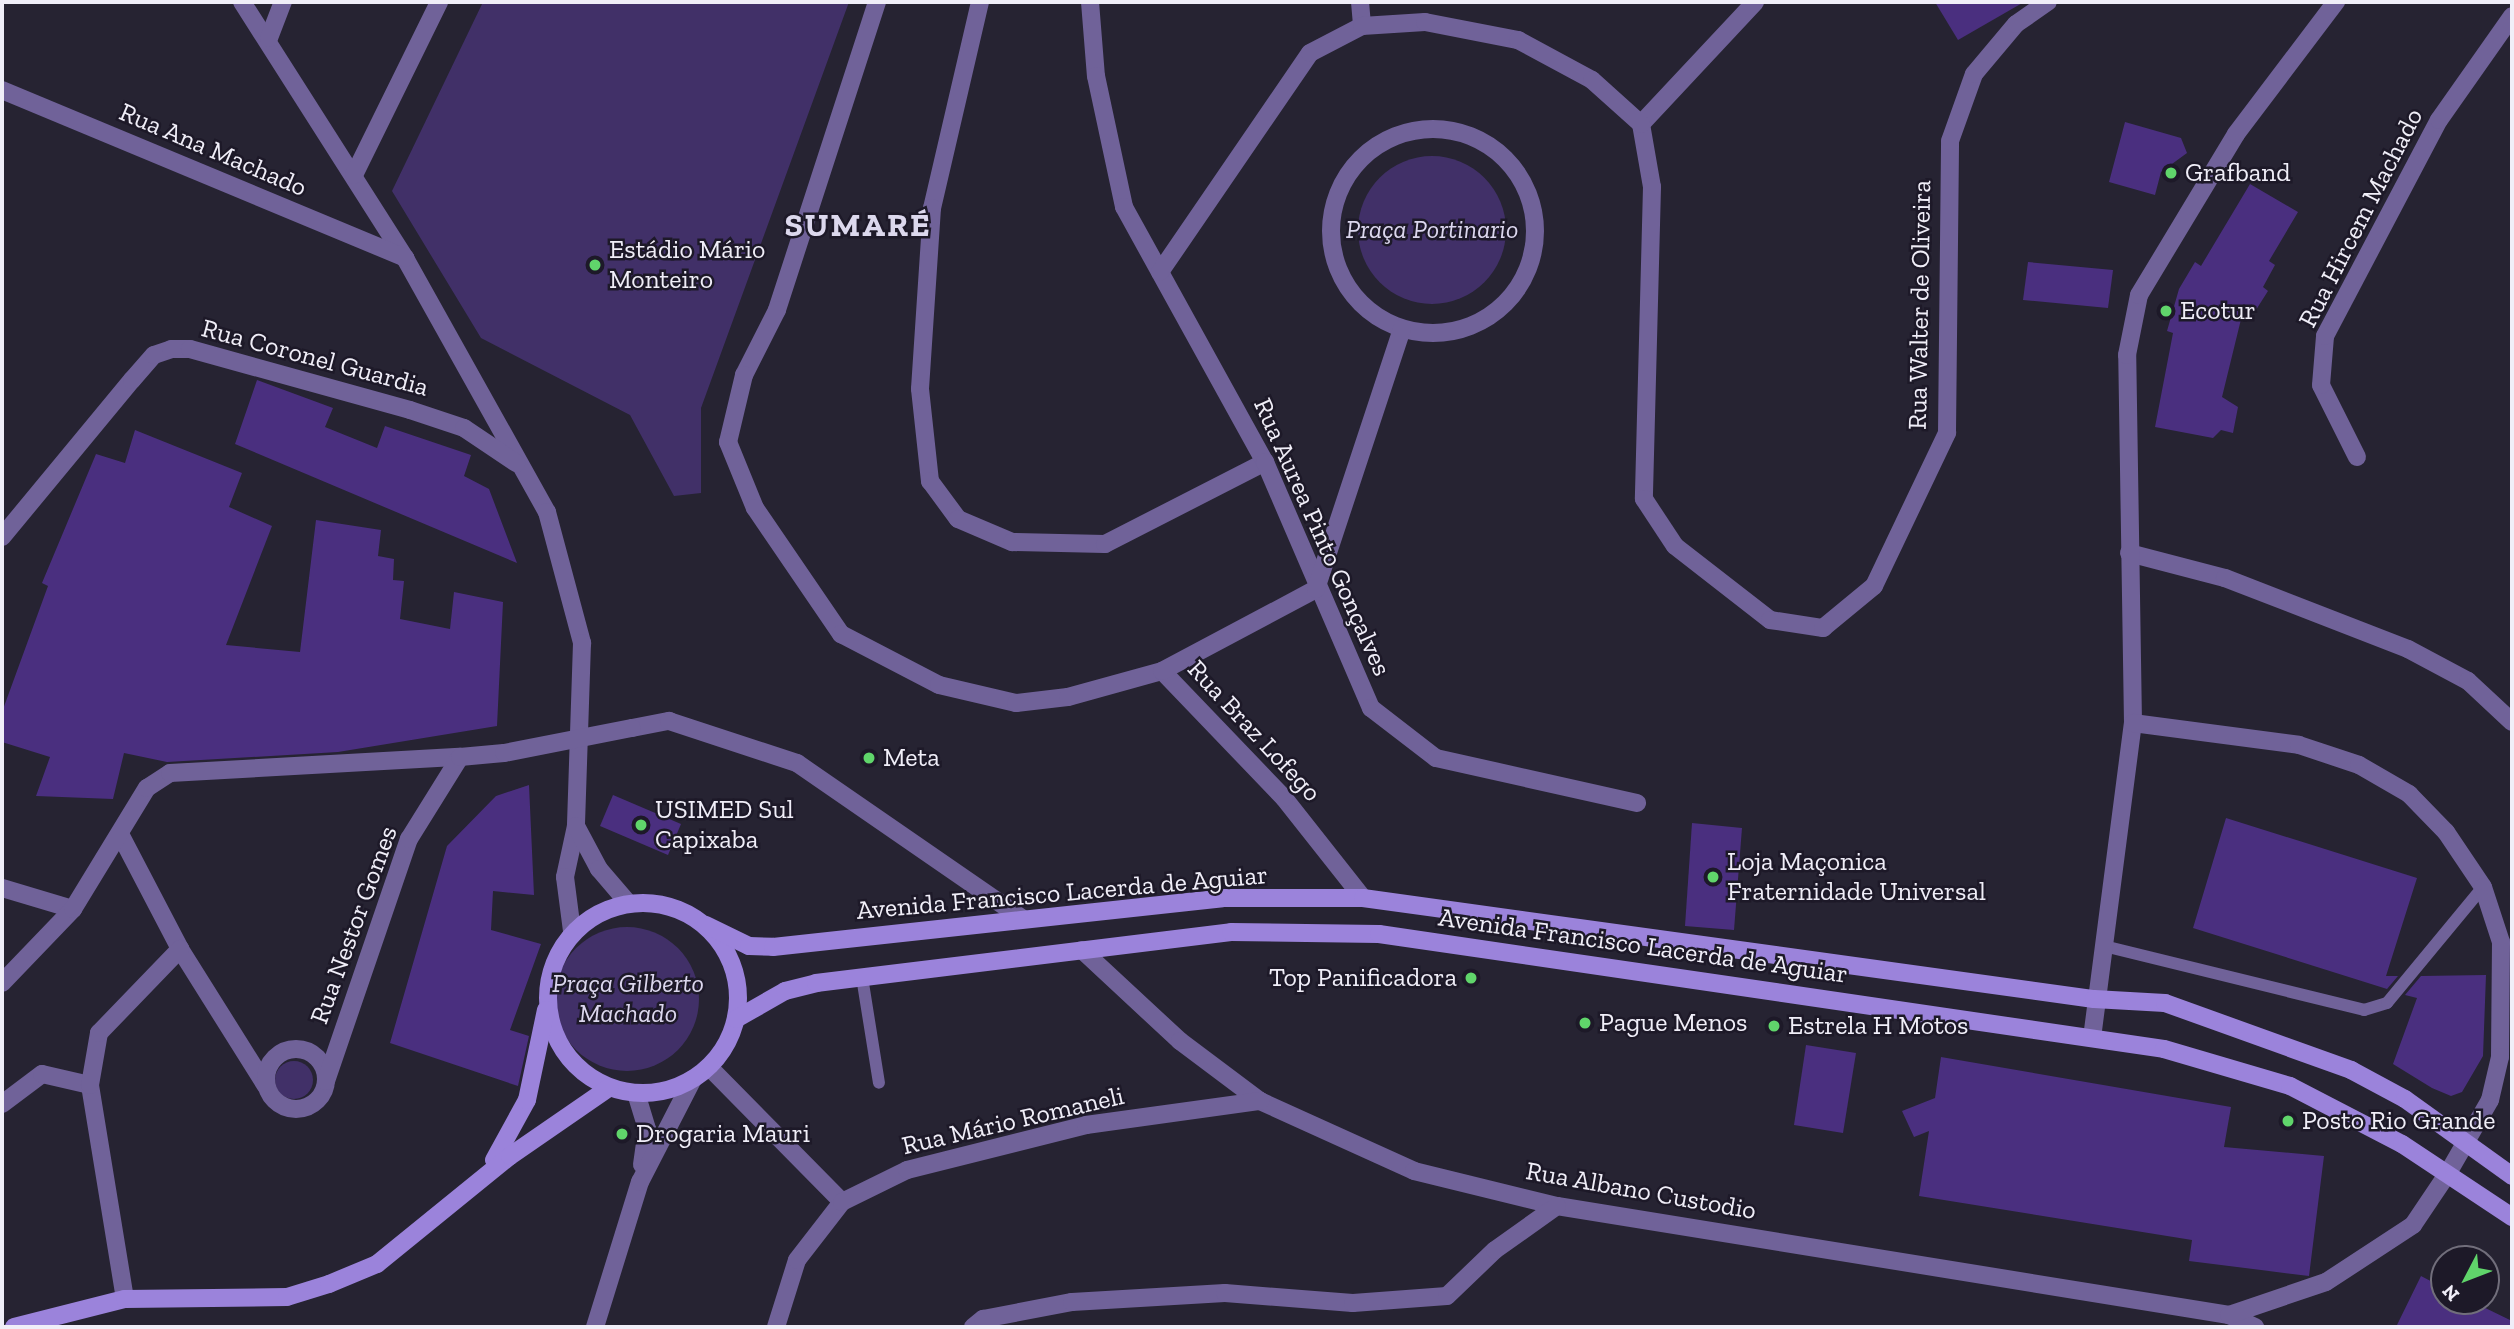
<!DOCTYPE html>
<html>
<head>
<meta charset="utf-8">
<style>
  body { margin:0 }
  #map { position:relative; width:2514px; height:1329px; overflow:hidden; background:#262332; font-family:"Zilla Slab",serif }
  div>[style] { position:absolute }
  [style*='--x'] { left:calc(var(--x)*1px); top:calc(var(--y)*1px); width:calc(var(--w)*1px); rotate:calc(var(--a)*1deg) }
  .green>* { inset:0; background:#413068 }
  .round { border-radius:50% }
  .building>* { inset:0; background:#4a2f7f }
  .service>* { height:12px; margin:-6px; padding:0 6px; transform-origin:6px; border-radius:6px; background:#706299 }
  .minor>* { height:18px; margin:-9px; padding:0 9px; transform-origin:9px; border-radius:9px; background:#706299 }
  .minor>.ring { margin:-9px; padding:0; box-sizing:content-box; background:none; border:18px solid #706299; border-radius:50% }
  .tertiary>* { height:18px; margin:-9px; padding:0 9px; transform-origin:9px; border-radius:9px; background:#706299 }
  .secondary>* { height:18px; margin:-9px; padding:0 9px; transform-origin:9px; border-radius:9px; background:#9b83db }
  .secondary>.ring { margin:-9px; padding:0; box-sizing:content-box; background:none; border:18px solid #9b83db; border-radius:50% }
  .minor-bridge>* { height:18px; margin:-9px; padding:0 9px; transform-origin:9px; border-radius:9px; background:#706299 }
  .dots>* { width:19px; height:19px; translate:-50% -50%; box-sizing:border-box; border:4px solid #1d1928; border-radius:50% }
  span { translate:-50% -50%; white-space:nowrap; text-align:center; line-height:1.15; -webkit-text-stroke:5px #1d1928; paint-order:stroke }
  .street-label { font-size:26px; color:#f0eef8 }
  .poi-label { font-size:26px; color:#f0eef8 }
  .left { translate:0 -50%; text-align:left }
  .right { translate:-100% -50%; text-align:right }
  .park-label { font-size:26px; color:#dcd7ee; font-style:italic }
  .district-label { font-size:33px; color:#dcd8ed; font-weight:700; letter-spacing:2px }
  .frame { position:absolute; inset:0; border:4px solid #f0eef8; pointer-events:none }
  .north { position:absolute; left:2430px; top:1245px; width:70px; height:70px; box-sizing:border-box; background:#1d1928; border:2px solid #716e7b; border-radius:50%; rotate:228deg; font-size:19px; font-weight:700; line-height:28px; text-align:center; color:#f0eef8 }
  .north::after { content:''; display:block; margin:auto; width:24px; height:32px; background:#60d56b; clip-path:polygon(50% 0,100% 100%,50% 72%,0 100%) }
</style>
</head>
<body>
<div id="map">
  <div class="green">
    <div style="clip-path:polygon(483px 2px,849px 2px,701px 408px,701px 493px,674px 496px,630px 415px,481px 338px,392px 191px)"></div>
    <div class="round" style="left:1358px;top:156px;width:148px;height:148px"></div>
    <div class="round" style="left:555px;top:927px;width:144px;height:144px"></div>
    <div class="round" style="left:275px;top:1061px;width:38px;height:38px"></div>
  </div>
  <div class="building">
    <div style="clip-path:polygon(1935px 2px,2024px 2px,1958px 40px)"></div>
    <div style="clip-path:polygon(2125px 122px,2181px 138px,2187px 153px,2161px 172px,2155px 195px,2109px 182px)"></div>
    <div style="clip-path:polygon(2250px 184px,2298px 212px,2269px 261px,2275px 265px,2263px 287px,2268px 291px,2254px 313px,2244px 307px,2222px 397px,2238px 407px,2233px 433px,2221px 430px,2213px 438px,2155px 427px,2173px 333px,2167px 331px,2179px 289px,2195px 262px,2201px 266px)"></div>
    <div style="clip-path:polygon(2028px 262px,2113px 270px,2108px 308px,2023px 300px)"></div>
    <div style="clip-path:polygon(257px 380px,333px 408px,325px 427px,377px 448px,385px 426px,471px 455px,464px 476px,489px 489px,517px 563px,235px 444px)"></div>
    <div style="clip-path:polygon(135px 430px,242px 473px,229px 507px,272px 526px,226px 645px,300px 652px,316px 520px,381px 530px,378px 556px,394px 559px,393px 580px,404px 581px,400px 619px,450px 629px,454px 592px,503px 602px,497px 726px,338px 752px,167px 762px,124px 753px,113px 799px,36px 796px,50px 757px,2px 742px,2px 712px,48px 586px,42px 583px,96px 454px,125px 463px)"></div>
    <div style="clip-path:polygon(529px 785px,534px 895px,493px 891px,491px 930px,541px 944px,510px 1030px,529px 1036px,518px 1086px,390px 1043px,447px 846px,496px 796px)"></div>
    <div style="clip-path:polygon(613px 795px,681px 824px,668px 855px,600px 826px)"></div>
    <div style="clip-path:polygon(2226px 818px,2417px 878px,2386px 976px,2398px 976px,2387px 989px,2193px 928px)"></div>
    <div style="clip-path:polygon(1692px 823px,1742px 828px,1734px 930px,1685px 926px)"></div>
    <div style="clip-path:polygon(2486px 975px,2483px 1056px,2462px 1092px,2451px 1096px,2432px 1088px,2393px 1064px,2417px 998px,2405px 995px,2421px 976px)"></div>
    <div style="clip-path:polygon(1806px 1045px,1856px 1053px,1843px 1133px,1794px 1125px)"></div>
    <div style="clip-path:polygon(1941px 1057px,2231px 1107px,2224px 1147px,2324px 1156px,2309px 1276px,2189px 1261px,2192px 1240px,1919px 1196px,1929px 1131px,1914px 1137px,1902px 1111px,1935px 1098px)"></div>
    <div style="clip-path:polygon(2421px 1276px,2444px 1288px,2444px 1301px,2471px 1301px,2512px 1321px,2512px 1327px,2396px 1327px)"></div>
  </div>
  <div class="service">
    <div style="--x:2104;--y:946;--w:268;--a:13.8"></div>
    <div style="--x:2364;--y:1010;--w:24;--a:-17"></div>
    <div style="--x:2387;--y:1003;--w:151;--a:-50.4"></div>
    <div style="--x:862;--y:977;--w:107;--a:80.9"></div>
  </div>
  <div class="minor">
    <div style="--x:242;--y:2;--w:303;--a:57.5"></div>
    <div style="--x:405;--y:258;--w:291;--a:60.8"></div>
    <div style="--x:547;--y:512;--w:136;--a:75"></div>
    <div style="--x:582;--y:643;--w:183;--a:91.9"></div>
    <div style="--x:576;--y:826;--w:52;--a:102.2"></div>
    <div style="--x:565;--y:877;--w:54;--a:82.6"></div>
    <div style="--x:877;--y:2;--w:324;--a:108"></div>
    <div style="--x:777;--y:310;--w:73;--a:116.9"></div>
    <div style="--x:744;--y:375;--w:69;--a:103.4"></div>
    <div style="--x:728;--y:442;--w:71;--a:67.8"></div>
    <div style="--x:755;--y:508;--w:153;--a:55.7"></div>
    <div style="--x:841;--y:634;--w:110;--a:27.5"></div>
    <div style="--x:939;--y:685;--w:79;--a:13.2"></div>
    <div style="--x:1016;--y:703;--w:52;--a:-6.6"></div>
    <div style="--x:1068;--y:697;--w:98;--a:-15.5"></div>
    <div style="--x:980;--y:2;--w:212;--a:103.1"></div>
    <div style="--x:932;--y:208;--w:181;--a:93.8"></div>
    <div style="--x:920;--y:389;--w:93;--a:83.8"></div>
    <div style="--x:930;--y:481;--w:47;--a:53.6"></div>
    <div style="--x:958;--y:519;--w:59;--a:23.1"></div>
    <div style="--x:1012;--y:542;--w:93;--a:1.2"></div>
    <div style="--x:1105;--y:544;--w:180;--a:-27.1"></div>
    <div style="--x:1090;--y:2;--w:74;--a:85.4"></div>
    <div style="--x:1096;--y:76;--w:134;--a:77.9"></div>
    <div style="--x:1124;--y:207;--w:291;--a:61.1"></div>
    <div style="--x:1265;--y:462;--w:268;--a:66.7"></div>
    <div style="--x:1371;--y:708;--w:82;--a:37.6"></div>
    <div style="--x:1436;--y:758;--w:206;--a:12.6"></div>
    <div style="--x:1360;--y:2;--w:24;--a:85"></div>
    <div style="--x:269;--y:38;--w:39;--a:-69"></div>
    <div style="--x:2;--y:90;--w:437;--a:22.6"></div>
    <div style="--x:1641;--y:124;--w:64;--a:80.1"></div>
    <div style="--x:1652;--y:187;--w:312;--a:91.5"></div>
    <div style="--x:1644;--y:499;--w:56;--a:56.6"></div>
    <div style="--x:1675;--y:546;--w:120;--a:37.9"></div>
    <div style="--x:1770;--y:620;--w:54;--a:8.6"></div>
    <div style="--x:1823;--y:628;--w:66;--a:-39.5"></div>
    <div style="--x:1874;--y:586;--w:170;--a:-64.5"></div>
    <div style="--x:1947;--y:433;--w:292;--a:-89.4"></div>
    <div style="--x:1950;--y:141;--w:71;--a:-70.3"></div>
    <div style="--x:1974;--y:74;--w:65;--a:-50"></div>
    <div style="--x:2016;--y:24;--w:39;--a:-35"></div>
    <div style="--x:1641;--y:124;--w:167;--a:-46.9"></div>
    <div class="ring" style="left:1331px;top:129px;width:186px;height:186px"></div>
    <div style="--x:354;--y:175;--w:193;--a:-63.8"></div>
    <div style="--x:1160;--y:272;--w:265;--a:-55.6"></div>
    <div style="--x:1310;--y:53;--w:59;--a:-27.4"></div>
    <div style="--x:1362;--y:26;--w:63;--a:-3.6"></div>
    <div style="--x:1425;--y:22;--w:95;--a:11"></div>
    <div style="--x:1518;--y:40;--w:84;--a:28.4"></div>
    <div style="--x:1592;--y:80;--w:66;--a:41.9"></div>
    <div style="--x:2357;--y:457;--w:80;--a:-116.6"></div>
    <div style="--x:2321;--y:385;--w:49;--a:-85.3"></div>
    <div style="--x:2325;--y:336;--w:244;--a:-62.2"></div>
    <div style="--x:2439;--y:120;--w:127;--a:-54.9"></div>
    <div style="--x:2;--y:537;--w:204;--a:-50.4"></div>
    <div style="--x:132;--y:380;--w:33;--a:-49"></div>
    <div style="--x:154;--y:355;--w:18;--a:-19"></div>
    <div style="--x:171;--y:349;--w:19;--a:0"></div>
    <div style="--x:190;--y:349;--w:228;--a:15.5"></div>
    <div style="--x:410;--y:410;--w:57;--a:18.4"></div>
    <div style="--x:464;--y:428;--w:63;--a:33.9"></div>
    <div style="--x:2129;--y:553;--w:99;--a:14.6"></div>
    <div style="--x:2225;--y:578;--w:196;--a:21.2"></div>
    <div style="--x:2408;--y:649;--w:68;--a:28.1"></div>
    <div style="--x:2468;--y:681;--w:60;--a:43"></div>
    <div style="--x:2133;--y:723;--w:368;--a:-90.9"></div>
    <div style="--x:2127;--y:355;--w:61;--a:-78.7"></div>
    <div style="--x:2139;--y:295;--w:188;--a:-58.9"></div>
    <div style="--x:2236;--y:134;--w:166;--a:-52.9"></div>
    <div style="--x:632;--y:728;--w:38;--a:-11"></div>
    <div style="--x:669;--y:721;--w:135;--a:18.2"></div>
    <div style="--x:797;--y:763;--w:275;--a:34.6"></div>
    <div style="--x:576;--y:826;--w:49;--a:61.9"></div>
    <div style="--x:599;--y:869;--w:45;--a:49.5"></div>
    <div style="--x:120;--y:834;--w:130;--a:62.4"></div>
    <div style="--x:180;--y:949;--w:162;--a:57.9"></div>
    <div style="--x:2;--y:888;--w:74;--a:16.5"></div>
    <div style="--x:1363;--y:898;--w:127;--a:-128.3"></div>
    <div style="--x:1284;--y:798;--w:176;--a:-133.8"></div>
    <div style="--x:1162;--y:671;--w:174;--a:-28"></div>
    <div style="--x:1316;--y:589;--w:274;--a:-71.7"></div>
    <div style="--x:1082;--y:950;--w:134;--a:42.9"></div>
    <div style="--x:1180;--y:1041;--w:100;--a:36.9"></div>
    <div style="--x:1260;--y:1101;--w:169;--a:24.4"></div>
    <div style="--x:1414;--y:1171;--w:147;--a:13.8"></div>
    <div style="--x:1557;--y:1206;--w:681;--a:9.21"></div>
    <div style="--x:2229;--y:1315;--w:29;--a:25"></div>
    <div style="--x:2;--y:983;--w:103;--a:-46.2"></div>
    <div style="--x:73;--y:909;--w:142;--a:-58.6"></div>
    <div style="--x:147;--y:788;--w:27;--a:-33"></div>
    <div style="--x:170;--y:773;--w:290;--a:-3.2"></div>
    <div class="ring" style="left:266px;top:1049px;width:42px;height:42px"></div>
    <div style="--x:712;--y:1070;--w:185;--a:45.4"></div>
    <div style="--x:326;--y:1081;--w:256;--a:-71.1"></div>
    <div style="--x:409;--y:839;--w:97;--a:-58.1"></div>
    <div style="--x:460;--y:757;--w:44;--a:-5.2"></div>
    <div style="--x:636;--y:1093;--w:38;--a:73"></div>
    <div style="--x:647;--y:1129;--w:36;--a:98"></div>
    <div style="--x:2;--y:1104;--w:50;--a:-36.9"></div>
    <div style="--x:42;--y:1074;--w:49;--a:12.9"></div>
    <div style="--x:125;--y:1299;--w:217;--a:-99.3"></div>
    <div style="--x:90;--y:1085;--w:53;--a:-80.2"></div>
    <div style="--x:99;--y:1033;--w:117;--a:-46"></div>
    <div style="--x:2229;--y:1315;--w:102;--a:-18.8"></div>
    <div style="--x:2326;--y:1282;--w:104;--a:-33.2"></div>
    <div style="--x:2413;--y:1225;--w:63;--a:-56.1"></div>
    <div style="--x:595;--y:1327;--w:152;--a:-72.8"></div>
    <div style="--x:640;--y:1182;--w:116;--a:-62.8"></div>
    <div style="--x:776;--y:1327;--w:70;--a:-72.6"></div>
    <div style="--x:797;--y:1260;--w:73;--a:-52.2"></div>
    <div style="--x:842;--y:1202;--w:72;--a:-26.2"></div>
    <div style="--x:907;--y:1170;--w:185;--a:-14.1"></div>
    <div style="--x:1086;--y:1125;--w:176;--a:-7.9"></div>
    <div style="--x:973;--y:1327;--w:13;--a:-39"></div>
    <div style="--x:983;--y:1319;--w:91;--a:-10.8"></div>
    <div style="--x:1072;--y:1302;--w:153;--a:-3.4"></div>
    <div style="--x:1225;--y:1293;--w:128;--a:4.5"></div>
    <div style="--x:1353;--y:1303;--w:94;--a:-4.3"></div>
    <div style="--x:1447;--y:1296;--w:66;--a:-43.8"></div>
    <div style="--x:1495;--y:1250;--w:76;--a:-35.4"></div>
  </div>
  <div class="tertiary">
    <div style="--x:2092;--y:1038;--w:318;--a:-82.6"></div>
    <div style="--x:2133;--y:723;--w:167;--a:7.5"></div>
    <div style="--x:2299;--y:745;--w:63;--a:18.4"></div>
    <div style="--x:2359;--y:765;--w:58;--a:30.1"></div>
    <div style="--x:2409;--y:794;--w:53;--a:45.8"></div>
    <div style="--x:2446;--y:832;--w:66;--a:56.1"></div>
    <div style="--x:2483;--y:887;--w:58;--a:71.9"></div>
    <div style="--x:2501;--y:942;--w:115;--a:90.5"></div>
    <div style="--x:2500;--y:1057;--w:44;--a:103.1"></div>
    <div style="--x:2490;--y:1100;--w:84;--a:119.9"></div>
  </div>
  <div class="secondary">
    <div class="ring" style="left:548px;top:903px;width:172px;height:172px"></div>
    <div style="--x:706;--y:925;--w:48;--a:26"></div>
    <div style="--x:749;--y:946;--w:24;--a:2"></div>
    <div style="--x:773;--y:947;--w:452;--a:-6.2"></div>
    <div style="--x:1222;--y:898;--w:141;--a:0"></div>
    <div style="--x:1363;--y:898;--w:738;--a:7.87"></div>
    <div style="--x:2094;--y:999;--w:71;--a:3.2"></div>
    <div style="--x:2165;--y:1003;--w:198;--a:19.8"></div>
    <div style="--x:2351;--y:1070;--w:61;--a:28.2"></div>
    <div style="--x:2405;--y:1099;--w:132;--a:35.7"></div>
    <div style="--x:736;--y:1019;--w:56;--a:-29.7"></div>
    <div style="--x:785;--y:991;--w:32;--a:-14"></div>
    <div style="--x:816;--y:983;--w:418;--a:-7"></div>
    <div style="--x:1231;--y:932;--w:148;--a:0.8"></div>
    <div style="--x:1379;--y:934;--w:793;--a:8.33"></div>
    <div style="--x:2164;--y:1049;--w:131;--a:16.4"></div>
    <div style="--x:2290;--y:1086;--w:126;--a:27.4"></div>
    <div style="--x:2402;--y:1144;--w:132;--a:33.6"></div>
    <div style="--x:494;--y:1160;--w:68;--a:-61.2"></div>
    <div style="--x:527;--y:1100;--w:92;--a:-78.1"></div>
    <div style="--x:14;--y:1327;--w:114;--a:-14.2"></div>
    <div style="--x:125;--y:1299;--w:162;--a:-0.7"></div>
    <div style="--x:287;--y:1297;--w:44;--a:-17.2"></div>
    <div style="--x:329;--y:1284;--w:52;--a:-22.6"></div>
    <div style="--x:377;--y:1264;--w:171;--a:-39.1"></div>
    <div style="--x:510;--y:1156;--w:121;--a:-34.6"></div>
  </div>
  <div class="minor-bridge">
    <div style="--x:504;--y:753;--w:130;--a:-11.1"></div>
  </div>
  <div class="dots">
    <div style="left:2171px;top:173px;background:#60d56b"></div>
    <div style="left:595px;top:265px;background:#60d56b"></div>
    <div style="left:2166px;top:311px;background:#60d56b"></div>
    <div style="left:869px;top:758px;background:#60d56b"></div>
    <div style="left:641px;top:825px;background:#60d56b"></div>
    <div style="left:1713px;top:877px;background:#60d56b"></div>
    <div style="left:1471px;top:978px;background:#60d56b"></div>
    <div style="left:1585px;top:1023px;background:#60d56b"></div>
    <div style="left:1774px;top:1026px;background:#60d56b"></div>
    <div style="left:2288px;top:1121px;background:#60d56b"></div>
    <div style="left:622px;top:1134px;background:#60d56b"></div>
  </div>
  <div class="street-label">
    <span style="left:213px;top:150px;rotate:23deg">Rua Ana Machado</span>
    <span style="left:2361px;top:218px;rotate:-63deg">Rua Hircem Machado</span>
    <span style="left:1920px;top:305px;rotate:-89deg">Rua Walter de Oliveira</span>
    <span style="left:315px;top:358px;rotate:15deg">Rua Coronel Guardia</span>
    <span style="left:1322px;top:537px;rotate:66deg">Rua Aurea Pinto Gonçalves</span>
    <span style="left:1254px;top:731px;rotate:47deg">Rua Braz Lofego</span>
    <span style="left:1062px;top:893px;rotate:-5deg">Avenida Francisco Lacerda de Aguiar</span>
    <span style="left:354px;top:925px;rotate:-70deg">Rua Nestor Gomes</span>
    <span style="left:1643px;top:946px;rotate:8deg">Avenida Francisco Lacerda de Aguiar</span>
    <span style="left:1013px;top:1121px;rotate:-13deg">Rua Mário Romaneli</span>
    <span style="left:1641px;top:1191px;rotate:10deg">Rua Albano Custodio</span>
  </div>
  <div class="poi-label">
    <span class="left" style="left:2185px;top:173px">Grafband</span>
    <span class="left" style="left:609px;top:265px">Estádio Mário<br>Monteiro</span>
    <span class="left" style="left:2180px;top:311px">Ecotur</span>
    <span class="left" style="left:883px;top:758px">Meta</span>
    <span class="left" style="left:655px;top:825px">USIMED Sul<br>Capixaba</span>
    <span class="left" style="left:1727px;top:877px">Loja Maçonica<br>Fraternidade Universal</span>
    <span class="right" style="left:1457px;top:978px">Top Panificadora</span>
    <span class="left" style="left:1599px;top:1023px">Pague Menos</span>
    <span class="left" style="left:1788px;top:1026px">Estrela H Motos</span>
    <span class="left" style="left:2302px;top:1121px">Posto Rio Grande</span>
    <span class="left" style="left:636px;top:1134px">Drogaria Mauri</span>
  </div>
  <div class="park-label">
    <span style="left:1432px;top:230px">Praça Portinario</span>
    <span style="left:628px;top:999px">Praça Gilberto<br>Machado</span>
  </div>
  <div class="district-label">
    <span style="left:858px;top:225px">SUMARÉ</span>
  </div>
  <div class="frame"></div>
  <div class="north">N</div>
</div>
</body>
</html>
